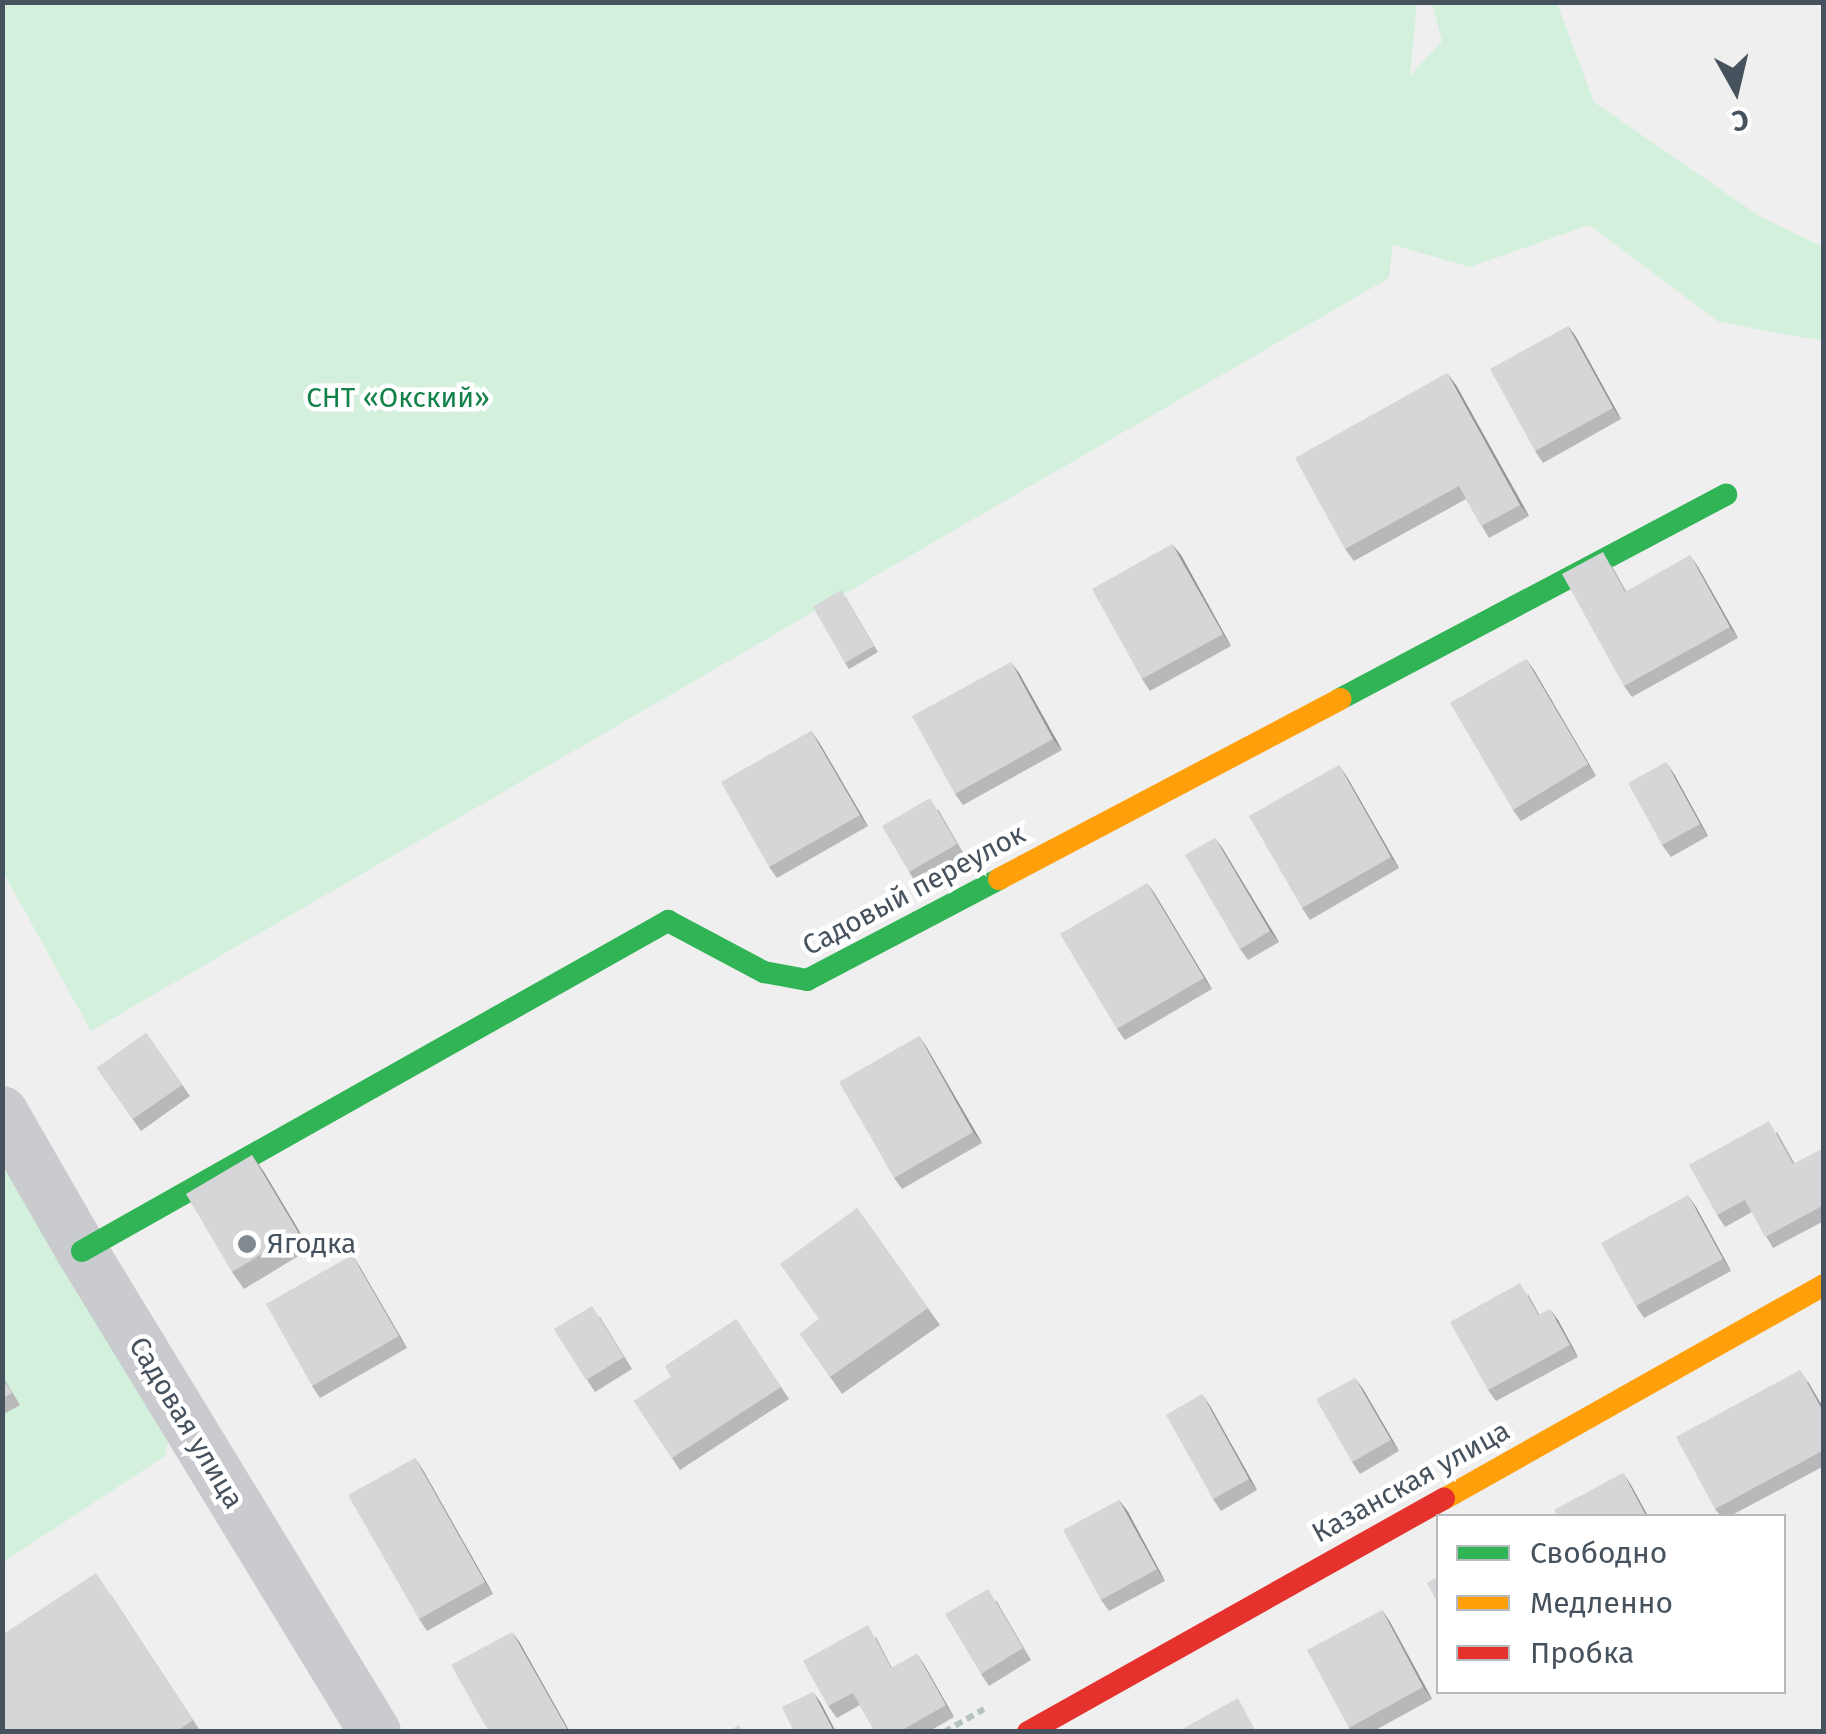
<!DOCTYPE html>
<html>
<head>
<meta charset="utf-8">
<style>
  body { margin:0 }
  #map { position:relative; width:1826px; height:1734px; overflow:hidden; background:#f0efef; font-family:"Fira Sans",sans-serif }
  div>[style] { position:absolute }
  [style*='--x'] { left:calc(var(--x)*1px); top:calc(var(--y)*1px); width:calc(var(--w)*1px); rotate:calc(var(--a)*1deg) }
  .green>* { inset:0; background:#d3f0dd }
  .path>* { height:6px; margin-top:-3px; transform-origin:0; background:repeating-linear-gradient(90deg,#b6c4bf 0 8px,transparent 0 13px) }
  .street>* { height:52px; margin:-26px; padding:0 26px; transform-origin:26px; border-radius:26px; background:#c9cbce }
  .fast>* { height:22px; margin:-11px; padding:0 11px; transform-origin:11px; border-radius:11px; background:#30b455 }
  .slow>* { height:22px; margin:-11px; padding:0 11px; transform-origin:11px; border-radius:11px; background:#ff9f0a }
  .jam>* { height:22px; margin:-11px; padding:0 11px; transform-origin:11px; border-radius:11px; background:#e5322d }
  .wall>* { inset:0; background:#b8b8ba }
  .shaded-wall>* { inset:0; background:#969697 }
  .building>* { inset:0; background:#d6d6d8 }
  .dots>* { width:28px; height:28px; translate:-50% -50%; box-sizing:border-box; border:5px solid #fff; border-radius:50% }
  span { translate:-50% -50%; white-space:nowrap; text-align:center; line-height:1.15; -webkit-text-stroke:9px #fff; paint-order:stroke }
  .park-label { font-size:28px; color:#138249 }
  .street-label { font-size:28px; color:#46525d }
  .poi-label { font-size:28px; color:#46525d }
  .left { translate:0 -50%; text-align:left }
  .frame { position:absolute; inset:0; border:5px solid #46525d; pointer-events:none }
  .legend { position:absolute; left:1436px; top:1514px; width:350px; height:180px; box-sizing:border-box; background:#fff; border:2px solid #b5babe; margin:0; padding:12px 18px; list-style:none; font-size:30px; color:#46525d }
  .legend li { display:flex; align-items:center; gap:20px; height:50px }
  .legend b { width:50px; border:2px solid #b5babe }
  .north { position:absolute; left:1686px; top:40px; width:100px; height:100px; -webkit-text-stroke:8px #fff; paint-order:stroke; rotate:172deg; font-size:28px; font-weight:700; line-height:40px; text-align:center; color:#46525d }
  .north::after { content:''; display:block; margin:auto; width:35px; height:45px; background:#46525d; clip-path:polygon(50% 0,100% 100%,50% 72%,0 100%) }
</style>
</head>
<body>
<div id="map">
  <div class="green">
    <div style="clip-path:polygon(2px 3px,1417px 3px,1410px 76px,1442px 41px,1432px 3px,1557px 3px,1594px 102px,1759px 216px,1823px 247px,1823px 341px,1719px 322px,1589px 225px,1470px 267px,1393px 245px,1389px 278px,91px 1031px,3px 872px)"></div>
    <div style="clip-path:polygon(2px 1162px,168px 1443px,165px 1456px,5px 1561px)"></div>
  </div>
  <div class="path">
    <div style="--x:944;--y:1732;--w:46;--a:-29.9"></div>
  </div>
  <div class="street">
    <div style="--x:2;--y:1112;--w:160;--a:60.1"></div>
    <div style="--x:82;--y:1251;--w:563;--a:58.65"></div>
  </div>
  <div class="fast">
    <div style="--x:1340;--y:699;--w:437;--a:-27.9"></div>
    <div style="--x:82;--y:1251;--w:673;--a:-29.39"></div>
    <div style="--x:668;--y:921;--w:109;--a:28"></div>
    <div style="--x:764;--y:972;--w:44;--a:10.5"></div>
    <div style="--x:807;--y:980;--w:217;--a:-27.7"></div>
  </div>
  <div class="slow">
    <div style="--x:999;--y:879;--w:386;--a:-27.8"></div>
    <div style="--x:1444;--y:1499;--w:436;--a:-29.4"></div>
  </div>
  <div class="jam">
    <div style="--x:1028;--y:1732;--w:477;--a:-29.3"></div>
  </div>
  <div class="wall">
    <div style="clip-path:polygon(1568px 326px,1576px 337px,1621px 419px,1543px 463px,1535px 451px)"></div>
    <div style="clip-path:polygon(1456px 385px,1529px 516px,1489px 538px,1466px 499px,1354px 561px,1345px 549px)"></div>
    <div style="clip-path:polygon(1181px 555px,1231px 646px,1150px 691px,1142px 679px)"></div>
    <div style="clip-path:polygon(1611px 564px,1626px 591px,1698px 567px,1738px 638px,1632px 697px,1624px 686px)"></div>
    <div style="clip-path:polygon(845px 596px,878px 652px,849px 669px,845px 663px)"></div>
    <div style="clip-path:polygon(1526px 659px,1596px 776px,1521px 821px,1513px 810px)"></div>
    <div style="clip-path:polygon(1019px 673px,1062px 750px,963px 805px,955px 794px)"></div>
    <div style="clip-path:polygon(811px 731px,868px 826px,777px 878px,769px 867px)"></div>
    <div style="clip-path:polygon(1674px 774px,1708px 836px,1671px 857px,1662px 845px)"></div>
    <div style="clip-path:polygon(1347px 777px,1399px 868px,1310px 920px,1302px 908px)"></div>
    <div style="clip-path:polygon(938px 809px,965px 856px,917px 884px,909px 872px)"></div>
    <div style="clip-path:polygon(1215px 838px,1279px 942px,1248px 960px,1240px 949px)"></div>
    <div style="clip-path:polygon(1147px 883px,1212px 989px,1125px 1040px,1117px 1029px)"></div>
    <div style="clip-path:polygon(146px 1033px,190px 1096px,141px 1131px,97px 1068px)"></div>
    <div style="clip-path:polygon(919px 1036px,982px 1143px,902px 1189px,894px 1178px)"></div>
    <div style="clip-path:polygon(1777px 1132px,1795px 1164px,1824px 1148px,1824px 1221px,1773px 1248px,1752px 1212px,1725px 1227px,1717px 1215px)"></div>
    <div style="clip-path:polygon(252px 1155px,310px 1249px,244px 1289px,232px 1272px)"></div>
    <div style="clip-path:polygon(1696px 1207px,1731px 1271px,1644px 1318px,1636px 1306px)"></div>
    <div style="clip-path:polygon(857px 1208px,940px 1325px,842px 1394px,800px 1334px,819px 1319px)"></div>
    <div style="clip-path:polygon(352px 1255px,407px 1348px,320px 1398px,312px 1386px)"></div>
    <div style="clip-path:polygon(1528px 1294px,1539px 1314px,1558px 1320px,1578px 1357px,1496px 1401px,1488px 1390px)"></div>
    <div style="clip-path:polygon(600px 1317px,632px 1369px,595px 1392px,554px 1329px)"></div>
    <div style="clip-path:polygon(736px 1319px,789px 1399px,680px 1470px,634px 1401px,671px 1377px)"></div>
    <div style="clip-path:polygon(2px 1375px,20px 1405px,2px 1415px)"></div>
    <div style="clip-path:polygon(1808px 1381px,1824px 1409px,1824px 1466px,1730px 1516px,1721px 1516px,1715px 1509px)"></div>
    <div style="clip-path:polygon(1363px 1389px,1399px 1451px,1360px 1474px,1352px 1462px)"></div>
    <div style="clip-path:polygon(1210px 1406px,1257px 1490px,1221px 1511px,1213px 1499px)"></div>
    <div style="clip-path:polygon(415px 1458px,493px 1594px,427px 1631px,419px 1619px)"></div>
    <div style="clip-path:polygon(1119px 1500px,1128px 1512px,1165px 1581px,1109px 1611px,1101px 1600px)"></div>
    <div style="clip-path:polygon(111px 1595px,201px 1732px,2px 1732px)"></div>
    <div style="clip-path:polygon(996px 1600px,1031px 1660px,989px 1686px,981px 1674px)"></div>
    <div style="clip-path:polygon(1382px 1610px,1390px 1622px,1432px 1699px,1372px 1732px,1351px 1732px,1349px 1728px)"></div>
    <div style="clip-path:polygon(876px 1637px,892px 1668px,917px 1654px,954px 1717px,928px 1732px,875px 1732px,860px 1705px,837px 1718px,828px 1706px)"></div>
  </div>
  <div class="shaded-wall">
    <div style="clip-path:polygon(1568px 326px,1576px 337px,1621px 419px,1613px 408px)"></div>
    <div style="clip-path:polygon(1447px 373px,1456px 385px,1529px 516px,1520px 505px)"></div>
    <div style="clip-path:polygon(1172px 544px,1181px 555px,1231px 646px,1223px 634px)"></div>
    <div style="clip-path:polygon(1690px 555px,1698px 567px,1738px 638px,1730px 627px)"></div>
    <div style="clip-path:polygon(1526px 659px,1534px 670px,1596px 776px,1588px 764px)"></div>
    <div style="clip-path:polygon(1011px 662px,1019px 673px,1062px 750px,1053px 739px)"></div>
    <div style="clip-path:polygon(811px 731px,819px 742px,868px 826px,860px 815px)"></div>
    <div style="clip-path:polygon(1666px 762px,1674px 774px,1708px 836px,1700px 824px)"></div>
    <div style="clip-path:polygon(1339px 765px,1347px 777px,1399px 868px,1391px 857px)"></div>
    <div style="clip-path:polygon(1215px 838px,1223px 849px,1279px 942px,1270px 931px)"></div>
    <div style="clip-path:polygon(1147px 883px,1155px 894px,1212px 989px,1204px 978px)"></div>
    <div style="clip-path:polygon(919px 1036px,927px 1048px,982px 1143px,973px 1132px)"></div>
    <div style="clip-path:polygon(252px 1155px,264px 1172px,310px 1249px,298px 1232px)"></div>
    <div style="clip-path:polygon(1688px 1195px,1696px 1207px,1731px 1271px,1723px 1259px)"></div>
    <div style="clip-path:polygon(352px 1255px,360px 1267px,407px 1348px,399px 1336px)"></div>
    <div style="clip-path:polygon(1550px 1309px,1558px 1320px,1578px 1357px,1570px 1345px)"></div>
    <div style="clip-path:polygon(1800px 1370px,1824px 1409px,1824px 1413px)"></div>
    <div style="clip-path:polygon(1355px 1378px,1363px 1389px,1399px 1451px,1391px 1440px)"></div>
    <div style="clip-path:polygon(1202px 1394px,1210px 1406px,1257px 1490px,1249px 1479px)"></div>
    <div style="clip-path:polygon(415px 1458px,423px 1470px,493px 1594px,485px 1582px)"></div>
    <div style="clip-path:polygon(1623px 1473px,1631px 1485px,1648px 1516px,1646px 1516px)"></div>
    <div style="clip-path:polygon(1119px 1500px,1128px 1512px,1165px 1581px,1157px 1569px)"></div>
    <div style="clip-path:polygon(1382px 1610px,1390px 1622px,1432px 1699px,1423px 1687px)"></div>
    <div style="clip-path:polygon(512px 1632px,520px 1643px,570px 1732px,568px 1731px)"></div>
    <div style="clip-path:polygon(917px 1654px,925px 1666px,954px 1717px,946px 1705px)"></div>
    <div style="clip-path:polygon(813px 1692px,821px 1703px,836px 1732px,834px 1732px)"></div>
  </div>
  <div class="building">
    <div style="clip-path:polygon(1568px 326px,1613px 408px,1535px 451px,1490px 369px)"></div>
    <div style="clip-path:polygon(1447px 373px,1520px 505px,1481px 526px,1459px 486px,1345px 549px,1295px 458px)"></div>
    <div style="clip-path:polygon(1172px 544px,1223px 634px,1142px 679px,1092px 589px)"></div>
    <div style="clip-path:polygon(1603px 552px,1625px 592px,1690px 555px,1730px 627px,1624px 686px,1562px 574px)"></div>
    <div style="clip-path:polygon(841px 590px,874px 646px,845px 663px,813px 607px)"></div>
    <div style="clip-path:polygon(1526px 659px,1588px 764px,1513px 810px,1450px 703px)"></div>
    <div style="clip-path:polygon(1011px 662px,1053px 739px,955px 794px,912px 716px)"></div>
    <div style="clip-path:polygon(811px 731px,860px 815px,769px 867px,721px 782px)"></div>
    <div style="clip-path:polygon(1666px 762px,1700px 824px,1662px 845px,1628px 783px)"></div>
    <div style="clip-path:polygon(1339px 765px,1391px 857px,1302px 908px,1249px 816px)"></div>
    <div style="clip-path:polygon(930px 798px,957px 844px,909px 872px,882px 826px)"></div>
    <div style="clip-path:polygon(1215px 838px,1270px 931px,1240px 949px,1185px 855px)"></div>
    <div style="clip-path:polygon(1147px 883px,1204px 978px,1117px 1029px,1060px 934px)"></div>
    <div style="clip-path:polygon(146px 1033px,182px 1085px,133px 1119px,97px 1068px)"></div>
    <div style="clip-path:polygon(919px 1036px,973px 1132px,894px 1178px,839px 1082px)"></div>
    <div style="clip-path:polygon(1769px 1121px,1793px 1164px,1824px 1148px,1824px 1205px,1765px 1237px,1745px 1200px,1717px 1215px,1689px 1165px)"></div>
    <div style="clip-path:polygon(252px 1155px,298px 1232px,232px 1272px,186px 1194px)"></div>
    <div style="clip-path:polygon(1688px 1195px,1723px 1259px,1636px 1306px,1601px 1243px)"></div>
    <div style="clip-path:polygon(857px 1208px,928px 1308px,830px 1377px,800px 1334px,819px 1319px,780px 1264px)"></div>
    <div style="clip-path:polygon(352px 1255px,399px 1336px,312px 1386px,266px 1304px)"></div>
    <div style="clip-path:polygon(1520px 1283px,1538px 1315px,1550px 1309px,1570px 1345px,1488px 1390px,1450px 1322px)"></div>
    <div style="clip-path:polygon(592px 1306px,624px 1357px,586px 1380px,554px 1329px)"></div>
    <div style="clip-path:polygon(736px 1319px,781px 1387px,672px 1458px,634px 1401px,671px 1377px,665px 1366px)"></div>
    <div style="clip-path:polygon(1800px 1370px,1824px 1413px,1824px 1450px,1715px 1509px,1676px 1437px)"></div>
    <div style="clip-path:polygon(2px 1377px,12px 1393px,2px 1399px)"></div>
    <div style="clip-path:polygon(1355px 1378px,1391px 1440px,1352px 1462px,1316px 1399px)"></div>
    <div style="clip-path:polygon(1202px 1394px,1249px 1479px,1213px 1499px,1166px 1415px)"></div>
    <div style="clip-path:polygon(415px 1458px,485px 1582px,419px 1619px,348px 1495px)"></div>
    <div style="clip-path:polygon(1623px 1473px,1646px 1516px,1558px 1516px,1554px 1510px)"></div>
    <div style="clip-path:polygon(1119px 1500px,1157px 1569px,1101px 1600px,1063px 1530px)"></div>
    <div style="clip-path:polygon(96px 1573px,193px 1720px,176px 1732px,2px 1732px,2px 1635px)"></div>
    <div style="clip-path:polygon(1438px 1577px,1438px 1604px,1427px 1583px)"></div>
    <div style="clip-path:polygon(988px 1589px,1023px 1648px,981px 1674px,945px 1614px)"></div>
    <div style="clip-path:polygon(1382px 1610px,1423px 1687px,1349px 1728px,1307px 1650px)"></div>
    <div style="clip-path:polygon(868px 1625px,891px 1668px,917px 1654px,946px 1705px,899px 1732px,875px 1732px,853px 1693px,828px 1706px,803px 1661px)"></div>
    <div style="clip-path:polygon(512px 1632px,568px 1731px,489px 1732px,451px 1665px)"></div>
    <div style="clip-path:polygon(813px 1692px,834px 1732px,794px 1732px,782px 1707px)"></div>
    <div style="clip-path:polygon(1238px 1698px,1256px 1732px,1177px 1732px)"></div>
    <div style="clip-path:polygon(739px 1725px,743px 1732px,727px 1732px)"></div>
  </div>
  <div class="dots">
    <div style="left:247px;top:1244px;background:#828990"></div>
  </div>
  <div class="park-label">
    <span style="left:398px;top:398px">СНТ «Окский»</span>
  </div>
  <div class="street-label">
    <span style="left:914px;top:890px;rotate:-28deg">Садовый переулок</span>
    <span style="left:186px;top:1423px;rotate:59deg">Садовая улица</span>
    <span style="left:1411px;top:1482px;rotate:-29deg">Казанская улица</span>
  </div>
  <div class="poi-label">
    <span class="left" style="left:267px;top:1244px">Ягодка</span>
  </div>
  <div class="frame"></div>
  <ul class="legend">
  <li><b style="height:12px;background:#30b455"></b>Свободно</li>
  <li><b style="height:12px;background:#ff9f0a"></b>Медленно</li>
  <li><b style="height:12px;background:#e5322d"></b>Пробка</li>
  </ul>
  <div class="north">С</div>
</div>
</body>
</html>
